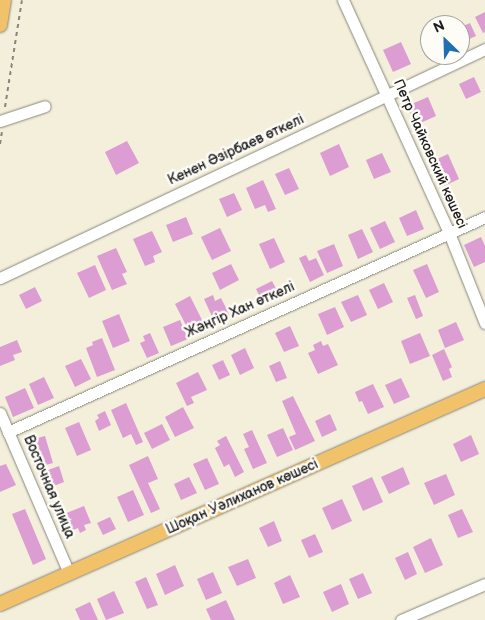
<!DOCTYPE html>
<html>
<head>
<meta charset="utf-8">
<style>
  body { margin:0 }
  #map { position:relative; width:485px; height:620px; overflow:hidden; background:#f3efdb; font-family:"Balsamiq Sans",sans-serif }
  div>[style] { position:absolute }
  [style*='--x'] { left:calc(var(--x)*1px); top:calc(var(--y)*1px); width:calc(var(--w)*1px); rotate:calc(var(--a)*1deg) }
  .building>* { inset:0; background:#db9dd2 }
  .path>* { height:2px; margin-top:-1px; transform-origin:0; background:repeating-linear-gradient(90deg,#88867c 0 4px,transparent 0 8px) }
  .roads { filter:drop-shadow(0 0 1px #88867c) drop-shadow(0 0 1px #88867c) }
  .minor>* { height:11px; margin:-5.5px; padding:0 5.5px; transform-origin:5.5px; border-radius:5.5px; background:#fff }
  .major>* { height:14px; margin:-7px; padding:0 7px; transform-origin:7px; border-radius:7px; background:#f2c26a }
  span { translate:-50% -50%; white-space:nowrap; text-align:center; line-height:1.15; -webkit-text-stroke:5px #fdfcf7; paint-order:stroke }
  .street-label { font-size:14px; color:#1c1c1c }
  .north { position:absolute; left:420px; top:15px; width:50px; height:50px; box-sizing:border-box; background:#fdfcf7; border:1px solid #a3a29f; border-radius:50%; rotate:336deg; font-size:14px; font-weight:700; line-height:20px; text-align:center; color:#1c1c1c }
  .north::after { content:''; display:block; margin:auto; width:18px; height:22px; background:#1f6fb2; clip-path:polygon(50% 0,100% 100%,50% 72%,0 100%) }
</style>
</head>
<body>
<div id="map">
  <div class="building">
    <div style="clip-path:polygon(485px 12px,485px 32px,483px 33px,475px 17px)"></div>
    <div style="clip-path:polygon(470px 23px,476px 36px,467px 40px,461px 27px)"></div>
    <div style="clip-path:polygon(401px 42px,411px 64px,393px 72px,383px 50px)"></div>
    <div style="clip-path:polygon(474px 77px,481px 92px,466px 99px,459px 84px)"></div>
    <div style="clip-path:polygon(428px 97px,436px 116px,416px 125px,407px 106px)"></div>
    <div style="clip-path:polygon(127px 141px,139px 163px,116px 175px,105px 152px)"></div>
    <div style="clip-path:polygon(339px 144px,349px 167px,330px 176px,320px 153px)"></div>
    <div style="clip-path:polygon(382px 153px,391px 172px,374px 179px,366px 160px)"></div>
    <div style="clip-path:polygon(448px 154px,459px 179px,444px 186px,433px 161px)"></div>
    <div style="clip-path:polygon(289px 168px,299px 189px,285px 195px,275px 174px)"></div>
    <div style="clip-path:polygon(263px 180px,276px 209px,268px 212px,265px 205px,255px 209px,246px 188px)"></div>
    <div style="clip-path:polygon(234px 193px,242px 210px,227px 217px,219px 199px)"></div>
    <div style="clip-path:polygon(416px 210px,424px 229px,407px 236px,399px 218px)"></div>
    <div style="clip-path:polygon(186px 217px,193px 234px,173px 242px,166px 225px)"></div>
    <div style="clip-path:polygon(385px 221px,395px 242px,380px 249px,370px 228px)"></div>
    <div style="clip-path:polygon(220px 228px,231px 251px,212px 260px,201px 237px)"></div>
    <div style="clip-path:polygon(362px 229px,373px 252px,358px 259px,348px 235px)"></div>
    <div style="clip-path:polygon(152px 231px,162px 252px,153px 256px,155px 262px,145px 266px,133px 239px)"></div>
    <div style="clip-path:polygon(481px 237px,485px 246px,485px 262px,474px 267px,464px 245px)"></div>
    <div style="clip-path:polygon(274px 238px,285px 262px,270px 269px,259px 244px)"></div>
    <div style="clip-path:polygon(334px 244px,343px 266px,327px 273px,317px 251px)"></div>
    <div style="clip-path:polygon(116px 248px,127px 272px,122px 274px,127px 284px,112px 290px,97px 256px)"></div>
    <div style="clip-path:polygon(306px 255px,309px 261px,316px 258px,324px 275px,310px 282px,299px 258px)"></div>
    <div style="clip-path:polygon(231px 264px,239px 280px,220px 290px,212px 273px)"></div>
    <div style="clip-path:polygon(427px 264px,439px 292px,426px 298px,413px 270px)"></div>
    <div style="clip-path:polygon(95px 265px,106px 290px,89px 298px,77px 273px)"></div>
    <div style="clip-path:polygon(272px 281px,280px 296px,263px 303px,256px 289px)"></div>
    <div style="clip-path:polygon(384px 283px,393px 302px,378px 309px,369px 290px)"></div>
    <div style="clip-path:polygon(35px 287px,42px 301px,26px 309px,19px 295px)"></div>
    <div style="clip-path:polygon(213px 295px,215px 301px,221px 298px,231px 318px,216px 325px,204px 299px)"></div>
    <div style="clip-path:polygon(358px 295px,367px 315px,351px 322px,341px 302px)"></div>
    <div style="clip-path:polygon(415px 295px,423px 316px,416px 319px,407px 298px)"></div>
    <div style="clip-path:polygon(190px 296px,205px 326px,190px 333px,175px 304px)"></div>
    <div style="clip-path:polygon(335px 307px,344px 327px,327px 335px,318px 314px)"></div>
    <div style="clip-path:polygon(119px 314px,130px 341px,113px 348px,102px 321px)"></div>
    <div style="clip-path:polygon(180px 320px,188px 339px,171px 346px,163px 327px)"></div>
    <div style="clip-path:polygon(456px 322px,464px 340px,445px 348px,438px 330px)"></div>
    <div style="clip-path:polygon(290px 326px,299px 346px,284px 352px,275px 333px)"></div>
    <div style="clip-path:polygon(150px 333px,159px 353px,147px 358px,140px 343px,145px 341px,143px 336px)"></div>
    <div style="clip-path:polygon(420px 333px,430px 356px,410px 364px,401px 341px)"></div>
    <div style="clip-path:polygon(102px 338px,115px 370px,97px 377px,86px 348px,93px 345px,92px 342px)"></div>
    <div style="clip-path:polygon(17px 340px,22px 352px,13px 355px,15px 360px,0 366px,0 347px)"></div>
    <div style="clip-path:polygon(321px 341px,323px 346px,328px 344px,338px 365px,318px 374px,308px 353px,315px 350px,313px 345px)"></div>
    <div style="clip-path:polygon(245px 348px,254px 368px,240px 375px,231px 355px)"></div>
    <div style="clip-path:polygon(444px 349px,452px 367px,449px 369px,452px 377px,443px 381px,432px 355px)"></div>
    <div style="clip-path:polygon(81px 359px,91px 379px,75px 387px,65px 366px)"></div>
    <div style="clip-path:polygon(223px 360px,230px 375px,219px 380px,212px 365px)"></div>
    <div style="clip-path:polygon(280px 361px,287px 378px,276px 382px,269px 366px)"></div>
    <div style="clip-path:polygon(198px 372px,207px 390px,191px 397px,194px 403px,187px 406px,176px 383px)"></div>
    <div style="clip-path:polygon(44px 377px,54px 398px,38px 405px,29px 384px)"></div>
    <div style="clip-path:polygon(401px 378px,410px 397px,394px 404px,385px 385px)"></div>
    <div style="clip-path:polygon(373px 384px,384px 407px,368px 414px,362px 401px,359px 402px,355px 392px)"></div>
    <div style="clip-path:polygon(25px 388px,34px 408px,13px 417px,5px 397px)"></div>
    <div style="clip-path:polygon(293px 396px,315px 441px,295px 450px,289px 437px,296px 434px,282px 401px)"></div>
    <div style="clip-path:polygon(126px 403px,143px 442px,136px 445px,131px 434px,123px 438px,111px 410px)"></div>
    <div style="clip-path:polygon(183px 407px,194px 428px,175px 437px,165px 417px)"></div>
    <div style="clip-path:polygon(105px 411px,111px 425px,99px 431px,95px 421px,99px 418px,97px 415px)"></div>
    <div style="clip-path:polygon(330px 414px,337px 430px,322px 437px,315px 421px)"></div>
    <div style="clip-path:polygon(79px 422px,91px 450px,77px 456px,65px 428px)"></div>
    <div style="clip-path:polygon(162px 424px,170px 440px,152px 449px,144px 433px)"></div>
    <div style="clip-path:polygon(283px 428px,293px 450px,277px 457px,267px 435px)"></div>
    <div style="clip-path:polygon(252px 430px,267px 463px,253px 469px,244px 449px,249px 447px,243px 434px)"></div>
    <div style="clip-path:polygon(471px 435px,479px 454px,461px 462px,453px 444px)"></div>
    <div style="clip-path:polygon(45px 436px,53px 463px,35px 468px,29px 446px,36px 444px,34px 439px)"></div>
    <div style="clip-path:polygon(226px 436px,244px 472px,235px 477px,229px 464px,224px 467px,215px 448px,220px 445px,217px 441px)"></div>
    <div style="clip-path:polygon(148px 456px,158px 479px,148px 483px,160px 509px,151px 513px,129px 465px)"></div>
    <div style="clip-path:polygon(207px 458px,219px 484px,205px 490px,193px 464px)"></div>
    <div style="clip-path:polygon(6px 464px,16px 485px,0 492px,0 466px)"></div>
    <div style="clip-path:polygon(59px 466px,64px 482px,46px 489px,40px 473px)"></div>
    <div style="clip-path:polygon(403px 467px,410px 484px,389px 494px,381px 477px)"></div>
    <div style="clip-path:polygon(446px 474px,455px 495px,434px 505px,424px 483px)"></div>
    <div style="clip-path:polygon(189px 477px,197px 493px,181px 500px,174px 484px)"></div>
    <div style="clip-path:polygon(372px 477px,383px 502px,363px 511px,352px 486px)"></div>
    <div style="clip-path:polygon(133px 490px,144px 515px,128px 522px,117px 497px)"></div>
    <div style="clip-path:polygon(342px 499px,352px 521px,332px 530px,322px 508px)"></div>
    <div style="clip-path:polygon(84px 506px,91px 523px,84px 525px,86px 530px,80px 533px,78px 528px,71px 531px,64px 514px)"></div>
    <div style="clip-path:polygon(25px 509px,46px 559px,33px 565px,12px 514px)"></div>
    <div style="clip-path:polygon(462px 509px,473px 532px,458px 538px,448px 515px)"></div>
    <div style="clip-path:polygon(110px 517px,116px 529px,103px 535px,97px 523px)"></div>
    <div style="clip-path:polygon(274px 521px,282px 541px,268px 547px,259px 528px)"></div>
    <div style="clip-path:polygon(315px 534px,323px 552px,309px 558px,301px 540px)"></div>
    <div style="clip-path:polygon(431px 538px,443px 565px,425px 573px,413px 547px)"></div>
    <div style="clip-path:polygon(408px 552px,417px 574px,405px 580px,395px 558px)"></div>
    <div style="clip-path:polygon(248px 559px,256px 578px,237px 586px,228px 567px)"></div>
    <div style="clip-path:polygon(175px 565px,184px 586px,165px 595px,156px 574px)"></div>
    <div style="clip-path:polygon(213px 572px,222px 593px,206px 600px,197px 579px)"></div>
    <div style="clip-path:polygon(363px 573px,372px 593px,358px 599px,349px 579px)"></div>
    <div style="clip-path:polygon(290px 575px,300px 597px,283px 604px,274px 583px)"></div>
    <div style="clip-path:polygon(146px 577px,158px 605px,147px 609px,135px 582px)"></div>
    <div style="clip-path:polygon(341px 584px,349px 604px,332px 612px,323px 592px)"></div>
    <div style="clip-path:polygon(114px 591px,124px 613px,106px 620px,97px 599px)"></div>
    <div style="clip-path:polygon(226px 600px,235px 620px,211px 620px,206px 609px)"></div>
    <div style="clip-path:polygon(90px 602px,98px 620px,80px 620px,75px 609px)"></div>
  </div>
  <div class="path">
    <div style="--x:5;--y:107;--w:108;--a:-81"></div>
    <div style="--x:0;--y:144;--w:12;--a:-81"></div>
  </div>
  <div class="roads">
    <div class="minor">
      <div style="--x:343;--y:0;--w:256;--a:65.5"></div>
      <div style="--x:449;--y:233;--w:97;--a:68.2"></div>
      <div style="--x:0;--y:121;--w:47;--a:-18.4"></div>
      <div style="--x:0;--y:278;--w:536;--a:-25.28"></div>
      <div style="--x:0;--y:413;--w:174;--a:66.7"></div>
      <div style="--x:8;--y:432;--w:523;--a:-24.26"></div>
      <div style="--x:401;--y:620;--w:91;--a:-23.2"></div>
    </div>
    <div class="major">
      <div style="--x:0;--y:25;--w:25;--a:-81"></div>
      <div style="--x:0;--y:604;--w:531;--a:-23.91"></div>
    </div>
  </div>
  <div class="street-label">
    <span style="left:236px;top:150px;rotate:-25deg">Кенен Әзірбаев өткелі</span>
    <span style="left:430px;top:154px;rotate:66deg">Петр Чайковский көшесі</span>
    <span style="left:240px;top:310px;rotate:-24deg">Жәңгір Хан өткелі</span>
    <span style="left:49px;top:487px;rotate:67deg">Восточная улица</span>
    <span style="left:242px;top:497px;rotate:-24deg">Шоқан Уәлиханов көшесі</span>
  </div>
  <div class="north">N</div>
</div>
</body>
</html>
